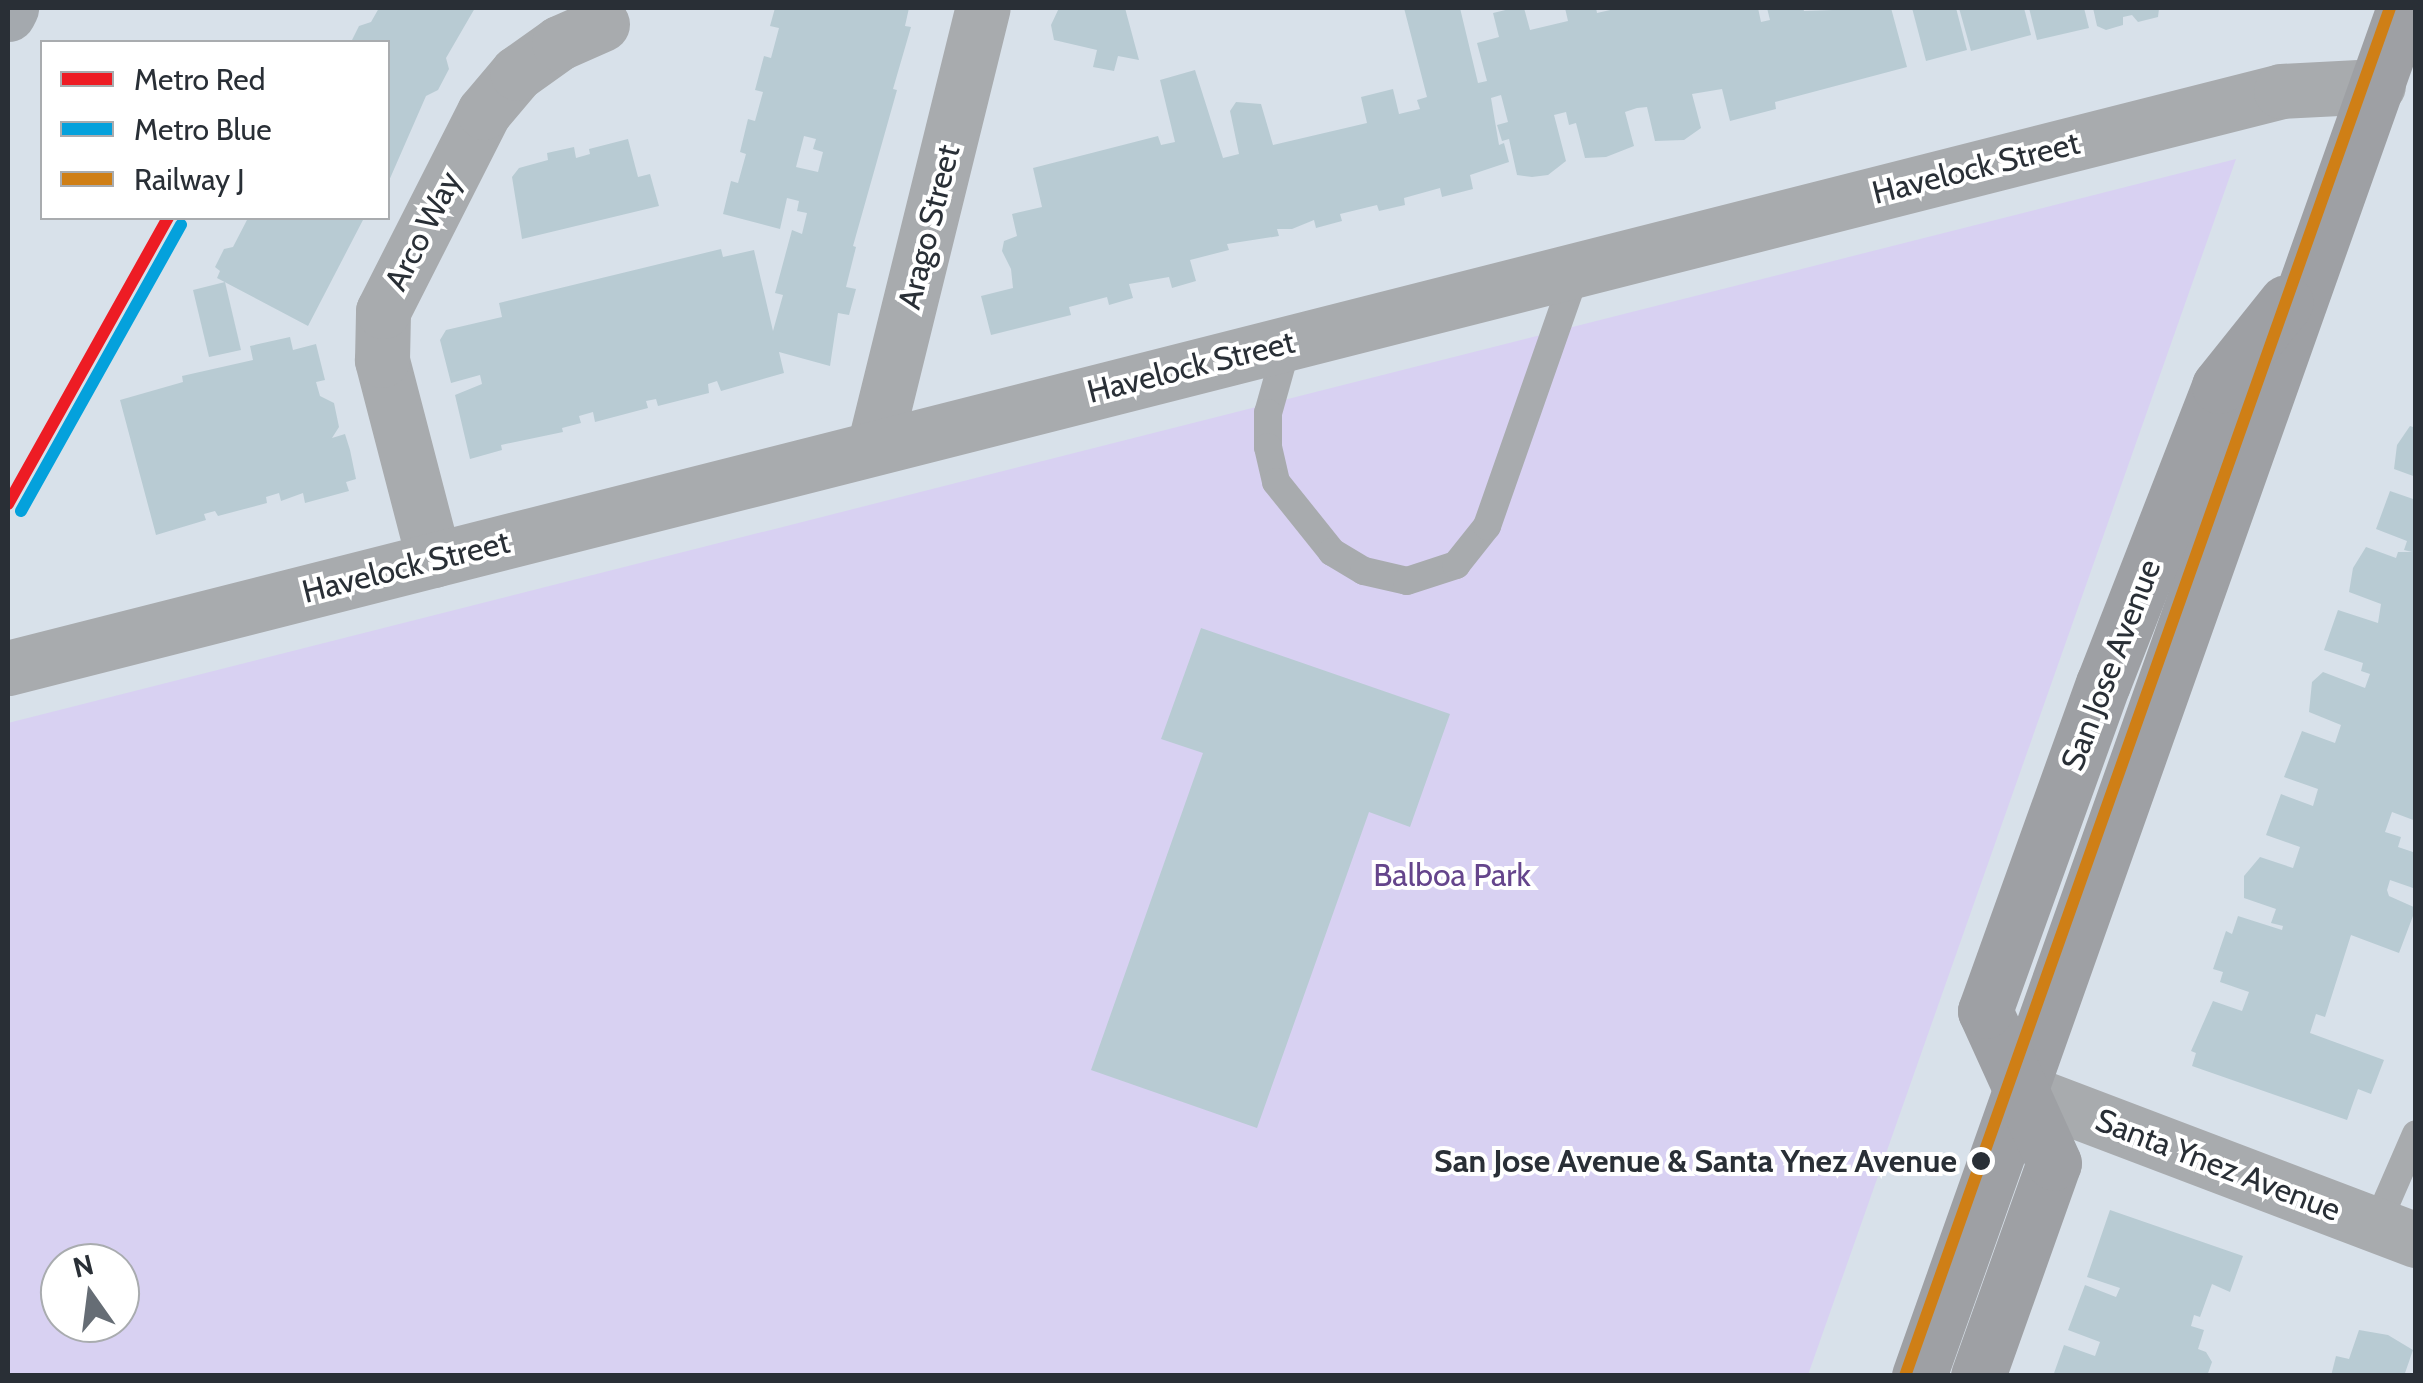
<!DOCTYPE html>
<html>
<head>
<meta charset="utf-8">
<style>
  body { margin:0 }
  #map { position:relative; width:2423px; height:1383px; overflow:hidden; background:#d8e1ea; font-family:Cabin,sans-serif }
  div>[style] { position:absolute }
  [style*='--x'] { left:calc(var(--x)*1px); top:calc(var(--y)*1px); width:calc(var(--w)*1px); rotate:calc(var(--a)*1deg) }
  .green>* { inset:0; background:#d8d1f2 }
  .building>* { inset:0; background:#b8cbd3 }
  .lane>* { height:28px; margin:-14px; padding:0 14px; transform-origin:14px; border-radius:14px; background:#a8abae }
  .street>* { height:55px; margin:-27.5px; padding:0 27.5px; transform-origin:27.5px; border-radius:27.5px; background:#a8abae }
  .secondary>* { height:55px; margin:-27.5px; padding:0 27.5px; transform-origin:27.5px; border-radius:27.5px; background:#9ea0a4 }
  .highway>* { height:55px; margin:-27.5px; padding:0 27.5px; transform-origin:27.5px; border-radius:27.5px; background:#a4a9ae }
  .rail-1>* { height:12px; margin:-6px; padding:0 6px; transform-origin:6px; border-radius:6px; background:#cf7f16 }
  .metro-1>* { height:12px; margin:-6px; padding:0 6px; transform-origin:6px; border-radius:6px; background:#ed1c24 }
  .metro-2>* { height:12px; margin:-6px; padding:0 6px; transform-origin:6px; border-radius:6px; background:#04a1dc }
  .dots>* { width:28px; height:28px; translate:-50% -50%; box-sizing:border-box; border:5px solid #fff; border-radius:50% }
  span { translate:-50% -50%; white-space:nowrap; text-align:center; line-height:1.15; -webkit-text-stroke:8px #fff; paint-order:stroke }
  .street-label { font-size:32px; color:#292f36 }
  .park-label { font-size:32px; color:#65458c }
  .stop-label { font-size:32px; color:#292f36; font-weight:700 }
  .right { translate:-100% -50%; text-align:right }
  .frame { position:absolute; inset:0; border:10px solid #292f36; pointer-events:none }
  .legend { position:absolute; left:40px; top:40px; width:350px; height:180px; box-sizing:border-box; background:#fff; border:2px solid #a9acaf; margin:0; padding:12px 18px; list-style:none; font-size:30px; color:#292f36 }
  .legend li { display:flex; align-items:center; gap:20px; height:50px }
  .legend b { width:50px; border:2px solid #a9acaf }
  .north { position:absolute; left:40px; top:1243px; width:100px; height:100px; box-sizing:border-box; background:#fff; border:2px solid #a9acaf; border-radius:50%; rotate:346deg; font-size:28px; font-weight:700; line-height:40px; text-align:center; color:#292f36 }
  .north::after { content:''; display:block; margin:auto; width:35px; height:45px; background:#666d75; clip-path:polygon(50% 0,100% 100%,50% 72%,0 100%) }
</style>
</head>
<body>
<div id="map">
  <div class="green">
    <div style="clip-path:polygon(evenodd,2236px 159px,1808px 1375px,8px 1375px,8px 723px,2236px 159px,60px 1263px,120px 1263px,120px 1323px,60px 1323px,60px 1263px)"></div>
  </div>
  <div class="building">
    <div style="clip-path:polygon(379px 8px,475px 8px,446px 58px,449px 69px,438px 90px,426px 96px,388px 183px,388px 42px,351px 42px,359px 26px,371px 22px)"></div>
    <div style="clip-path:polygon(evenodd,775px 8px,909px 8px,905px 26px,911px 27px,893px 89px,897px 90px,853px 246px,856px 247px,846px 287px,856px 289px,849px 315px,838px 313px,830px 366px,779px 352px,784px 373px,721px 391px,717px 381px,708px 384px,709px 393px,658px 406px,656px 399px,646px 401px,648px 408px,595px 422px,593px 412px,579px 416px,581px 423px,562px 428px,563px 432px,501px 445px,502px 450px,470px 459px,455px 395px,482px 384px,480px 375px,451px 383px,440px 340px,446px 330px,502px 317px,499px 303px,721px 249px,723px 257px,754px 250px,773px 331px,783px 295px,775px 293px,792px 230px,802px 234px,807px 213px,797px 211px,799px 201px,787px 198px,780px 229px,723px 214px,731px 181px,738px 183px,746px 154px,740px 152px,748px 119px,755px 121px,763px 92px,755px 90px,764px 56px,771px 58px,779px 28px,770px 26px,775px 8px,804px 136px,816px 139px,813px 149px,823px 152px,818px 172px,796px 167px,804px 136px)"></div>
    <div style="clip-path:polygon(1059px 8px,1125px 8px,1139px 60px,1118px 56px,1114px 71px,1093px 67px,1097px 50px,1054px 40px,1051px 25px)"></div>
    <div style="clip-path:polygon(1404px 8px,1460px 8px,1478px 83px,1487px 81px,1477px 43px,1499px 37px,1493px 13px,1514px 8px,1524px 8px,1530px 30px,1568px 21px,1565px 8px,1596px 8px,1597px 13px,1619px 8px,1758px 8px,1761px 22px,1770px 20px,1767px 8px,1803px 8px,1804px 11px,1891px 8px,1907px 67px,1775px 102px,1776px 109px,1730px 121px,1722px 89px,1692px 94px,1701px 128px,1684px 140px,1655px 141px,1647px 107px,1637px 108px,1625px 112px,1634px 146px,1606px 157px,1585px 158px,1576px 123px,1569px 125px,1566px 112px,1554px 115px,1566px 161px,1548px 175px,1532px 177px,1517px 175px,1509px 139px,1502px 141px,1497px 125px,1508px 122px,1501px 95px,1491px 98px,1499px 145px,1504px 143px,1509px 162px,1470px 175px,1473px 189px,1442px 197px,1440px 188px,1404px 198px,1405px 205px,1379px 211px,1377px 205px,1340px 214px,1342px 221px,1316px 228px,1314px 220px,1292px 229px,1277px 229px,1279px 236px,1227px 244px,1229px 250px,1190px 260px,1196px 281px,1172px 288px,1169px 277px,1129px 284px,1133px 298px,1109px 305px,1107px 297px,1069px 307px,1071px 315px,991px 335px,981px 296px,1013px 288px,1011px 269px,1002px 251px,1004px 241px,1017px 236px,1012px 214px,1042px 207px,1033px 168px,1158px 136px,1161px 145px,1175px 142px,1160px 80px,1195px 70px,1223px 158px,1239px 154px,1230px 111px,1236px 102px,1261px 104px,1273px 145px,1367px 123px,1361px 97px,1393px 89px,1399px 114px,1420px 109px,1417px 100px,1427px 97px)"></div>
    <div style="clip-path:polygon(1912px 8px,1956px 8px,1967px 50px,1926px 61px)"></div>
    <div style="clip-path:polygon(1959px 8px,2024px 8px,2031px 35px,1971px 51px)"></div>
    <div style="clip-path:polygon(2029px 8px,2084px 8px,2089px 28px,2037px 40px)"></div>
    <div style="clip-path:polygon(2093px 8px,2158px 8px,2159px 9px,2158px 17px,2138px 22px,2132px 15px,2123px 17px,2123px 25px,2106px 30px,2097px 26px)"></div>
    <div style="clip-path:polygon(628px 139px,638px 177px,650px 174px,659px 206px,522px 239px,512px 177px,519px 168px,548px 160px,547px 153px,574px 147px,576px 158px,590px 154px,589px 149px)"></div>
    <div style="clip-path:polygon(248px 218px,364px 218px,308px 326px,217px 278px,220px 271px,215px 267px,224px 249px,233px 247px)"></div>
    <div style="clip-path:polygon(225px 282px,241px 350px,209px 357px,193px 290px)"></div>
    <div style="clip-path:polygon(290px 337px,293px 350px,316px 344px,325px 380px,316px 382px,320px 396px,334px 403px,339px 427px,332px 438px,345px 434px,350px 450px,356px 479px,346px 482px,349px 491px,305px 503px,303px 493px,281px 501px,279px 493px,266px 497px,267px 503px,218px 516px,215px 511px,204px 514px,206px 520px,156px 535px,120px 400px,183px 382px,182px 376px,253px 360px,250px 346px)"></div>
    <div style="clip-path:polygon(2410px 426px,2416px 428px,2416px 477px,2394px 469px,2397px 445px)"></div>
    <div style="clip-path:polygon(2390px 491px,2416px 500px,2416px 821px,2392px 812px,2385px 832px,2401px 837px,2398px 847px,2416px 853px,2416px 889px,2390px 880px,2387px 890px,2389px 896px,2416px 908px,2399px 953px,2351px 935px,2325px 1017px,2316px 1014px,2310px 1033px,2384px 1060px,2371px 1094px,2358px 1089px,2347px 1120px,2192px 1066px,2196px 1053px,2191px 1051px,2213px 1001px,2242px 1011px,2249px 992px,2220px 982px,2223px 972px,2213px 969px,2226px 931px,2232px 934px,2238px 916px,2282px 930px,2283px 926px,2271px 923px,2276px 909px,2244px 898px,2244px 876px,2260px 857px,2293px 868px,2300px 847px,2266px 835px,2281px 794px,2313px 806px,2318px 789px,2284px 777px,2302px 731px,2335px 743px,2341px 725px,2309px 712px,2312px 682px,2323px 672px,2365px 688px,2370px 674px,2361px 671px,2363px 663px,2324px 650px,2338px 610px,2378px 623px,2381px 604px,2349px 592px,2353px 568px,2366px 547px,2396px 558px,2398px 552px,2412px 552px,2404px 550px,2407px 541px,2376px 529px)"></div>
    <div style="clip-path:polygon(1201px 628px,1450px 714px,1410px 827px,1369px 812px,1257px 1128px,1091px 1070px,1203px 753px,1161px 739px)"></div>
    <div style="clip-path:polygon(2110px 1210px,2243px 1256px,2230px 1292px,2212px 1284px,2200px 1317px,2194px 1315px,2191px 1326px,2204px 1330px,2198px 1349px,2206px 1352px,2212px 1362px,2207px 1376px,2053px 1376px,2064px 1345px,2095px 1356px,2100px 1342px,2068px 1330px,2085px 1285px,2116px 1297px,2120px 1288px,2087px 1277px)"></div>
    <div style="clip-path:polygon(2359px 1330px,2388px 1335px,2413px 1350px,2404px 1376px,2331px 1376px,2336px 1356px,2349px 1359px)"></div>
  </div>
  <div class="lane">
    <div style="--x:1288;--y:342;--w:74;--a:105.7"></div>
    <div style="--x:1268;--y:413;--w:34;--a:90"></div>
    <div style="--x:1268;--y:447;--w:36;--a:77"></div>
    <div style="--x:1276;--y:482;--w:90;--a:51.3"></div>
    <div style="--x:1332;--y:552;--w:37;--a:31"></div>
    <div style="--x:1364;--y:571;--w:44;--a:13.1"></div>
    <div style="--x:1407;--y:581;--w:52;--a:-18.1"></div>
    <div style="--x:1456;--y:565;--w:50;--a:-51.5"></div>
    <div style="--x:1487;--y:526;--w:272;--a:-70.7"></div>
    <div style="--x:2376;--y:1226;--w:100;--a:-66.5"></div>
  </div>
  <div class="street">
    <div style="--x:874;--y:447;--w:452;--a:-76.1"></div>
    <div style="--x:434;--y:560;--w:207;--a:-104.6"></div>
    <div style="--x:382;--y:360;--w:49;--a:-88.8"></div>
    <div style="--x:383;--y:311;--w:223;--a:-63.1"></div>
    <div style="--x:484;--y:112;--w:51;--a:-49.8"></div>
    <div style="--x:517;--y:73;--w:52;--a:-35.5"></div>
    <div style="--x:559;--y:43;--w:47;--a:-23.8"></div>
    <div style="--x:8;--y:668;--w:2345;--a:-14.24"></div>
    <div style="--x:2281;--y:91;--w:97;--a:-3"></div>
    <div style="--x:2021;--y:1090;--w:423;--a:20.8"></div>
  </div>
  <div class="secondary">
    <div style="--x:1919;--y:1376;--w:1451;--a:-70.48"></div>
    <div style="--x:1978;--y:1376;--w:226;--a:-70.4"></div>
    <div style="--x:2054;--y:1163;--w:167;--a:-114.4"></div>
    <div style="--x:1985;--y:1011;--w:348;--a:-70.2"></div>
    <div style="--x:2103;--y:684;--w:320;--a:-68.7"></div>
    <div style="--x:2219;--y:386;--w:107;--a:-51.4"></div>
  </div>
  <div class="highway">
    <div style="--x:8;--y:14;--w:7;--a:-63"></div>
  </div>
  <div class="rail-1">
    <div style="--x:1905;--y:1376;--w:1451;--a:-70.48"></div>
  </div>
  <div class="metro-1">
    <div style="--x:8;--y:504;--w:328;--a:-60.8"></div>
  </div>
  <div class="metro-2">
    <div style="--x:21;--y:511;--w:328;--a:-60.8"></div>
  </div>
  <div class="dots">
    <div style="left:1981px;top:1161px;background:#292f36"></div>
  </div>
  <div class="street-label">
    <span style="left:1976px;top:168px;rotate:-14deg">Havelock Street</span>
    <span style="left:929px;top:227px;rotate:-76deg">Arago Street</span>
    <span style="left:423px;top:231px;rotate:-63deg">Arco Way</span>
    <span style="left:1191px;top:367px;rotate:-14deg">Havelock Street</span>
    <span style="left:406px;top:567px;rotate:-14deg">Havelock Street</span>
    <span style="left:2111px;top:665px;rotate:-69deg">San Jose Avenue</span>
    <span style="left:2218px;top:1165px;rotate:21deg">Santa Ynez Avenue</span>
  </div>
  <div class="park-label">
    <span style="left:1452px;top:875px">Balboa Park</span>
  </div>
  <div class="stop-label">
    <span class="right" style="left:1957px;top:1161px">San Jose Avenue &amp; Santa Ynez Avenue</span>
  </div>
  <div class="frame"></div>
  <ul class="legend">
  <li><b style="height:12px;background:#ed1c24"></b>Metro Red</li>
  <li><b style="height:12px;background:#04a1dc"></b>Metro Blue</li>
  <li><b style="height:12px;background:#cf7f16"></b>Railway J</li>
  </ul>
  <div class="north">N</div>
</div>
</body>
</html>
